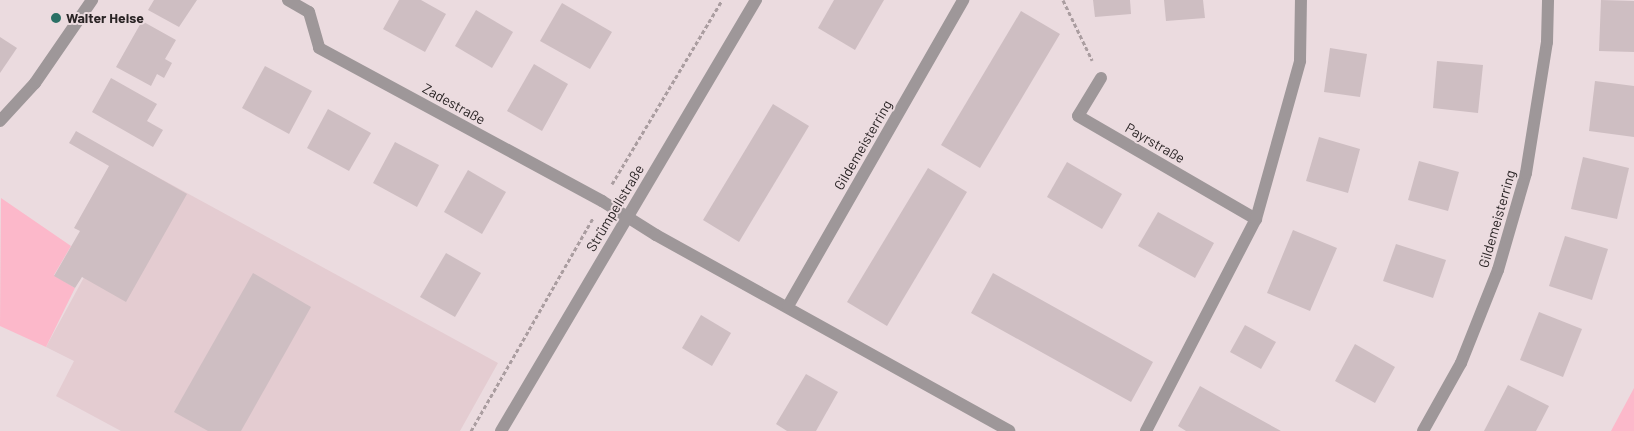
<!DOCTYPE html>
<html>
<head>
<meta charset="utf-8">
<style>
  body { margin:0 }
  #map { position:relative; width:1634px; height:431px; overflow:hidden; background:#ebdbdf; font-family:Barlow,sans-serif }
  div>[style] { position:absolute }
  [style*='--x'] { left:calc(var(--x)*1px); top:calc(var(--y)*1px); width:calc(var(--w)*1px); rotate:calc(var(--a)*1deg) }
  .built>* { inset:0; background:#e4ccd1 }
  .green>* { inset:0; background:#fcb8ca }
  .building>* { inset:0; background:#cebec2 }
  .path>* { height:3px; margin-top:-1.5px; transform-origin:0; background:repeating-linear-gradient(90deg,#aa9da0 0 4px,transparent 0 6.5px) }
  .minor>* { height:12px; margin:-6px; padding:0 6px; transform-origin:6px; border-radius:6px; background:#9e9799 }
  .dots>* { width:14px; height:14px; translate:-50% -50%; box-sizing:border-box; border:2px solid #ebdbdf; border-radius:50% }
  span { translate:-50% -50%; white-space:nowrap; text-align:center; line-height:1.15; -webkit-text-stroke:4px #ebdbdf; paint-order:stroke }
  .poi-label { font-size:14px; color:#2a2425; font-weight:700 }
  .left { translate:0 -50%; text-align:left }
  .street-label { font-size:14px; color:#2a2425 }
</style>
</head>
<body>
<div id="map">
  <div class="built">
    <div style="clip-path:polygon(143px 169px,498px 363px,460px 431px,121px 431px,56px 396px,74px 361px,46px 347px)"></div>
  </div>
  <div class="green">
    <div style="clip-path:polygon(1px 198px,71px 246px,54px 275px,75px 288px,46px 347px,0 326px)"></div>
    <div style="clip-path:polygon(1634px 388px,1634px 431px,1611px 431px)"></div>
  </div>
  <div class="building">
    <div style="clip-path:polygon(154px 0,197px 0,179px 27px,148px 10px)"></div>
    <div style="clip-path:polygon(399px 0,421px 0,446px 14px,425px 52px,383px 29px)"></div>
    <div style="clip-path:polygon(834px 0,884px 0,855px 50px,818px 28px)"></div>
    <div style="clip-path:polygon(1093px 0,1130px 0,1131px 14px,1095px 17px)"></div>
    <div style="clip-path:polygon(1164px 0,1203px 0,1205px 18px,1166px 21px)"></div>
    <div style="clip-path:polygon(1601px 0,1634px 1px,1634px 52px,1599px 51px)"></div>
    <div style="clip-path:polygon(562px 3px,612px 32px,590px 69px,540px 41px)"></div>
    <div style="clip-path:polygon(476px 10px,513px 32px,492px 68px,455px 46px)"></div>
    <div style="clip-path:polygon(1021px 11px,1060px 34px,980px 168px,941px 145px)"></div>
    <div style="clip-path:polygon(142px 21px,176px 40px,165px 59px,172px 63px,164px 78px,157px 74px,151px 86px,116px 67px)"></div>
    <div style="clip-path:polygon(0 37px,17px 48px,0 73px)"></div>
    <div style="clip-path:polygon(1330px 48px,1367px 54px,1360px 97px,1324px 92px)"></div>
    <div style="clip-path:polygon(1437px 61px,1483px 65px,1478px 113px,1433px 108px)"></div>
    <div style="clip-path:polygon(534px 64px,568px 84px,542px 131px,507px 111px)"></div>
    <div style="clip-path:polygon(265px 66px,312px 91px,289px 134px,242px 108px)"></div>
    <div style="clip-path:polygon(111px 78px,157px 104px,147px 121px,163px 130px,153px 147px,92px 112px)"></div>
    <div style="clip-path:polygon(1595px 81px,1634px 86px,1634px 137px,1589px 131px)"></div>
    <div style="clip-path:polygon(773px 104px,809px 126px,739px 242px,703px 220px)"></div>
    <div style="clip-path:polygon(328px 109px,371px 133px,349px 171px,307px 148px)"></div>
    <div style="clip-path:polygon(76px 131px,187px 194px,126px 302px,82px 277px,75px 288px,54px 276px,80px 231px,74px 228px,109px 166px,69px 143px)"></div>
    <div style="clip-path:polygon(1319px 137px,1360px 149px,1348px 193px,1306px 181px)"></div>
    <div style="clip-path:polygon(395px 142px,439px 165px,417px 207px,373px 183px)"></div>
    <div style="clip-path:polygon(1583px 157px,1629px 168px,1617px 219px,1571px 209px)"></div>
    <div style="clip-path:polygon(1419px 161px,1459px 172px,1448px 211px,1408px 200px)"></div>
    <div style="clip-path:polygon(1067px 162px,1122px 194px,1102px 229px,1047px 197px)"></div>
    <div style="clip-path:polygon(928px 168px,967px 192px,887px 326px,847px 302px)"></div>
    <div style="clip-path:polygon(468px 170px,506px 192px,482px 234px,444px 212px)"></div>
    <div style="clip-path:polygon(1158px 212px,1214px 243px,1195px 278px,1138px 246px)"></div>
    <div style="clip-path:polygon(1293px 230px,1337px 248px,1310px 311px,1267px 293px)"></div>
    <div style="clip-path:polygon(1565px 236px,1608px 249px,1592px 300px,1549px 286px)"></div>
    <div style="clip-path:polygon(1396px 244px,1446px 260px,1433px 298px,1383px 281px)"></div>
    <div style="clip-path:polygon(446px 253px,481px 273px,455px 317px,420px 297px)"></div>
    <div style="clip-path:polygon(253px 273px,311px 307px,241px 431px,208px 431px,174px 412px)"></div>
    <div style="clip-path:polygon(993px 273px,1153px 362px,1131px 402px,971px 313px)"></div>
    <div style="clip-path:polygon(1539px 312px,1582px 329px,1563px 377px,1520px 360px)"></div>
    <div style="clip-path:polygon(701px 315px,731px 333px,712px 366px,682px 348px)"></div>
    <div style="clip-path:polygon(1245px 325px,1276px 342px,1261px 369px,1230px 352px)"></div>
    <div style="clip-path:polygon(1355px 344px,1395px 367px,1375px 403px,1335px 381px)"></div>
    <div style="clip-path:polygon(806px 374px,838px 392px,816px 431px,787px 431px,776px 424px)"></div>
    <div style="clip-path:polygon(1508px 385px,1549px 406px,1536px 431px,1484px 431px)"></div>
    <div style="clip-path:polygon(1200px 386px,1223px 399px,1281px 431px,1186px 431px,1178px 426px)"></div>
  </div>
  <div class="path">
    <div style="--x:1063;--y:0;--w:67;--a:64.2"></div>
    <div style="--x:612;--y:184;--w:214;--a:-59.1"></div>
    <div style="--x:471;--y:431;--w:245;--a:-60.2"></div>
  </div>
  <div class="minor">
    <div style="--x:288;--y:0;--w:24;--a:30"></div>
    <div style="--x:309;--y:12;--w:37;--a:74"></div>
    <div style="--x:319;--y:48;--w:322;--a:28.4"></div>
    <div style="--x:602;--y:201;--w:64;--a:32.2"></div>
    <div style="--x:656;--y:235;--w:404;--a:29"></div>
    <div style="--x:1101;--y:78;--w:44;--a:121.2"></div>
    <div style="--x:1078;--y:116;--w:206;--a:30.1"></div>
    <div style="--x:0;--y:121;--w:52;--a:-47.4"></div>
    <div style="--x:35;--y:83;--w:101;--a:-55.5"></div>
    <div style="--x:788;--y:306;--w:353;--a:-60.2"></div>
    <div style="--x:501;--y:431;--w:501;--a:-59.39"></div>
    <div style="--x:1146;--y:431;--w:239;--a:-62.6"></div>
    <div style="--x:1256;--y:219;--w:164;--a:-74.4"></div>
    <div style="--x:1300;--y:61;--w:61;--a:-89.1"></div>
    <div style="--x:1423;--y:431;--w:78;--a:-60.8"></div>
    <div style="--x:1461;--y:363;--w:100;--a:-68.3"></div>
    <div style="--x:1498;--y:270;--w:101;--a:-73.9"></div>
    <div style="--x:1526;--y:173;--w:133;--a:-80.9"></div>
    <div style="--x:1547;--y:42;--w:42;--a:-88.6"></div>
  </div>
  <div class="dots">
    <div style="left:56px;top:18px;background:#2a7065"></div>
  </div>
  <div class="poi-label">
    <span class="left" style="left:66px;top:18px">Walter Heise</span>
  </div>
  <div class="street-label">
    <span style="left:454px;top:104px;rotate:29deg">Zadestraße</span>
    <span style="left:1155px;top:143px;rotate:30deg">Payrstraße</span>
    <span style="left:863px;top:145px;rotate:-60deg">Gildemeisterring</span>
    <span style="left:615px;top:208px;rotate:-59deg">Strümpellstraße</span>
    <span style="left:1497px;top:219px;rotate:-74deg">Gildemeisterring</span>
  </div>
</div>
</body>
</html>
